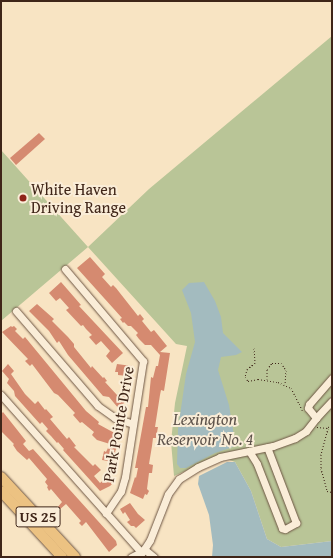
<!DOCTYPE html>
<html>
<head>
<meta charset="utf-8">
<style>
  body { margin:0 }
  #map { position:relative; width:333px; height:558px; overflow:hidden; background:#f8e4c3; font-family:"Gentium Book Plus",serif }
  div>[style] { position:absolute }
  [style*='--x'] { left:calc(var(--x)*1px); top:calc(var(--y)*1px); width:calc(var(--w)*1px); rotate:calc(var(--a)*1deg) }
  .green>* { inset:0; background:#b9c597 }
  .water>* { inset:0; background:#a3bbbf }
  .building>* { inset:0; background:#d58a70 }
  .path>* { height:1px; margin-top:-0.5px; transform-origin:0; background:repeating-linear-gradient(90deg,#3f2518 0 1px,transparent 0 3px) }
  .roads { filter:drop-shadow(0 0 1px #6d5543) drop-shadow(0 0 1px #6d5543) }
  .minor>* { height:7px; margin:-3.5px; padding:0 3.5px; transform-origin:3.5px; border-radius:3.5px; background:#faedd8 }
  .highway>* { height:10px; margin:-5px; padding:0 5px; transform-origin:5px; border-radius:5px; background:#ecc282 }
  .dots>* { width:11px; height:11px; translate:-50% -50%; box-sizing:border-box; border:2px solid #faedd8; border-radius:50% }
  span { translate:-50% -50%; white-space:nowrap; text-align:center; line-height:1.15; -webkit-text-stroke:4px #faedd8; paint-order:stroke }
  .shield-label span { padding:1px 3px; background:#faedd8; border:1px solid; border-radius:3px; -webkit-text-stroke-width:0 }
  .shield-label { font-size:15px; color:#3f2518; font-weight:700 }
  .poi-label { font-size:16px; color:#3f2518 }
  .left { translate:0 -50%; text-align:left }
  .street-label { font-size:16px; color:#3f2518 }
  .water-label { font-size:17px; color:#5d524a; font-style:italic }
  .frame { position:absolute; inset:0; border:2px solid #3f2518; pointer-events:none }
</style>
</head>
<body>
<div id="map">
  <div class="green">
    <div style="clip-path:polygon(332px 36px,332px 541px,281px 547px,267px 539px,251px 491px,235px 462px,219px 456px,174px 476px,171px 442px,175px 403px,187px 346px,176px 344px,88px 247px,1px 321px,1px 150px,88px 247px,149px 189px)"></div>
  </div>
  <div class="water">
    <div style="clip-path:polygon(204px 282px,215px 301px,221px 317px,223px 333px,242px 352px,236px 355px,221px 357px,218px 370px,229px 405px,235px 442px,233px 447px,215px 453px,186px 468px,180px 468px,177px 464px,178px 429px,186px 374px,195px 342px,191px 313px,182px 290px,189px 283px)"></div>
    <div style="clip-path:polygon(227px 462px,235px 462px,251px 491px,267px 539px,281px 547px,332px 541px,332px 557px,212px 557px,213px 545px,209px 515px,198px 484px,199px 476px)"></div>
  </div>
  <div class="building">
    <div style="clip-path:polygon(39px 133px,45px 139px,16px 165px,10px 158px)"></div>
    <div style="clip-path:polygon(90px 257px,105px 274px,102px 277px,111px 287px,113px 285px,116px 288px,138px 316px,140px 314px,144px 319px,142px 321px,151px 332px,154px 330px,167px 346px,160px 352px,170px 353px,164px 391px,161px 390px,160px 395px,155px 427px,158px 427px,156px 438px,153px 438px,152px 446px,149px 464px,153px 465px,152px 473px,149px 473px,147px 489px,149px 491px,147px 495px,145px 494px,143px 499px,130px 493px,135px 477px,136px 478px,138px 468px,135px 468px,146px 407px,148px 407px,151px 377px,153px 378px,156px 366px,158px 366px,160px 355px,151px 345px,145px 345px,139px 339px,136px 335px,138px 333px,131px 326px,128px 326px,124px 322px,123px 323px,120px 319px,122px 318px,77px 268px)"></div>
    <div style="clip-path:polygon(61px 282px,81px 305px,79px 306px,123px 353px,112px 363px,106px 356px,110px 351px,101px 341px,96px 345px,89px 337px,92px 335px,86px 329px,83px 325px,81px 326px,66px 310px,69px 308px,60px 298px,56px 301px,49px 293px)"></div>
    <div style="clip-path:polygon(37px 304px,54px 319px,52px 321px,68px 337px,74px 344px,74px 347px,91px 368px,92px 366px,103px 378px,104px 377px,107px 381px,105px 382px,117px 395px,121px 392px,127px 399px,119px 409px,109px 397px,103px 396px,68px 355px,59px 341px,57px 343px,49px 331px,29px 311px)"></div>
    <div style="clip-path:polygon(11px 326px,12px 327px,14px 326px,17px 329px,15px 331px,23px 339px,25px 337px,86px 411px,99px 422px,98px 424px,120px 436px,115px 452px,118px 453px,117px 460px,114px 459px,114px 462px,102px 460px,104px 451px,106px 452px,110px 444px,97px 440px,92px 435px,94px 432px,82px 422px,80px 423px,73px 415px,75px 413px,58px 395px,54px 393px,32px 364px,30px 366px,25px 361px,28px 359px,2px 332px)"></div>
    <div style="clip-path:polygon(8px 364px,14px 371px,11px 374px,25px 394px,35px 404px,38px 401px,45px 410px,46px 409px,53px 417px,50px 419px,67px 439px,69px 437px,76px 446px,74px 447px,93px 466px,95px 464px,101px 470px,94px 476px,100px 483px,107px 477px,113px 483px,110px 486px,100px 491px,63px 450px,64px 449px,58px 442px,57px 443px,51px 436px,46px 431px,48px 429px,42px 422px,40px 424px,15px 396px,14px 391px,7px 383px,9px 379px,2px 371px)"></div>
    <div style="clip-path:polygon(117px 364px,132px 366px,131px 371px,128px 371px,127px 376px,118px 375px,118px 372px,115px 372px)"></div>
    <div style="clip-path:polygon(3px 412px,26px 441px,23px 444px,29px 451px,33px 449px,116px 541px,117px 545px,109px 552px,86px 522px,82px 526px,79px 523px,81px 521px,66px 504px,59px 510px,57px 508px,62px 502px,51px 489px,49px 491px,47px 487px,48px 486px,45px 482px,47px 479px,29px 458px,27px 460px,17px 451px,13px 445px,14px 444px,1px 431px,1px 414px)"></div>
    <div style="clip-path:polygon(130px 503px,138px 514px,145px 520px,136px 528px,134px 526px,131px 526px,127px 522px,130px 520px,125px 512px,123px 514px,120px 509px)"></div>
  </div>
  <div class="path">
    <div style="--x:254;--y:348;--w:15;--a:86"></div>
    <div style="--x:255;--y:363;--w:10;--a:143"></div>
    <div style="--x:247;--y:369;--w:8;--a:104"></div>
    <div style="--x:245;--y:377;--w:5;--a:53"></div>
    <div style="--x:248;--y:381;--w:10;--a:-11"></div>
    <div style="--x:258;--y:379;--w:20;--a:9"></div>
    <div style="--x:278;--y:382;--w:14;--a:25"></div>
    <div style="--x:291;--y:388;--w:25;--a:63"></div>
    <div style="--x:267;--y:379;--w:10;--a:-90"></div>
    <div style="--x:267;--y:369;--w:8;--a:-50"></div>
    <div style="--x:272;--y:363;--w:9;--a:0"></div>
    <div style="--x:281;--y:363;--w:9;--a:54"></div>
    <div style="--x:286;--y:370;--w:15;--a:94"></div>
    <div style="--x:317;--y:427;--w:11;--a:5"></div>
    <div style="--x:328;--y:428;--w:27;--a:105"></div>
    <div style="--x:321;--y:454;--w:14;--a:90"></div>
    <div style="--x:321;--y:468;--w:24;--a:75"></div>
    <div style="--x:327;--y:491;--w:5;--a:11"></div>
    <div style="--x:328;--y:427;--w:4;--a:-14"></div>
  </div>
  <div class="roads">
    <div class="minor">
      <div style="--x:65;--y:269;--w:121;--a:49.7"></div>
      <div style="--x:143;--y:361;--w:117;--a:98.8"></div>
      <div style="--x:125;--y:477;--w:15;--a:106"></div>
      <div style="--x:121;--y:491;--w:27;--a:124"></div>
      <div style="--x:16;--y:311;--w:125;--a:49.2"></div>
      <div style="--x:98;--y:406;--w:21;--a:35"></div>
      <div style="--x:115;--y:418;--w:19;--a:18"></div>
      <div style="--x:332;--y:378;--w:35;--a:131"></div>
      <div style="--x:309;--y:404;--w:4;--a:104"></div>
      <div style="--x:308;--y:408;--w:13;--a:51"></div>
      <div style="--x:316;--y:418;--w:23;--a:-47"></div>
      <div style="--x:1;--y:395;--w:210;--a:48.3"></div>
      <div style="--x:249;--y:451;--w:15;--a:58"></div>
      <div style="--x:257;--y:464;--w:69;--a:68.7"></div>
      <div style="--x:282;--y:528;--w:3;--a:18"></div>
      <div style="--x:285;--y:529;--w:13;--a:-29"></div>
      <div style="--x:296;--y:523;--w:81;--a:-110.9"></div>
      <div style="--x:144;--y:549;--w:13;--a:39"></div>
      <div style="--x:131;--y:557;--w:11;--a:-27"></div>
      <div style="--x:139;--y:557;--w:20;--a:-57"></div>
      <div style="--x:150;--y:540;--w:49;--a:-68.6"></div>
      <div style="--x:168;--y:494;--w:19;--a:-54"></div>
      <div style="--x:179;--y:479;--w:22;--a:-32"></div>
      <div style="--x:198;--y:467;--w:24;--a:-24"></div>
      <div style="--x:220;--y:457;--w:54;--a:-11.7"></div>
      <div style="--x:273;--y:446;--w:23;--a:-20"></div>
      <div style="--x:295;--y:438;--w:13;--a:-32"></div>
      <div style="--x:306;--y:431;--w:16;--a:-52"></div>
    </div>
    <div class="highway">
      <div style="--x:1;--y:477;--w:109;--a:47.2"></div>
      <div style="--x:1;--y:491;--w:90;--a:47.3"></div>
    </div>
  </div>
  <div class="dots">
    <div style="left:23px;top:198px;background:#8f2418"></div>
  </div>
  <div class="shield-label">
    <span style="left:38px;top:517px">US 25</span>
  </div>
  <div class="poi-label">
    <span class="left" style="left:31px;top:198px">White Haven<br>Driving Range</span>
  </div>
  <div class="street-label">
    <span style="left:118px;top:424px;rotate:-80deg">Park Pointe Drive</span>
  </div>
  <div class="water-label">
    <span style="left:205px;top:429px">Lexington<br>Reservoir No. 4</span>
  </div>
  <div class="frame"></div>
</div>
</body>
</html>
